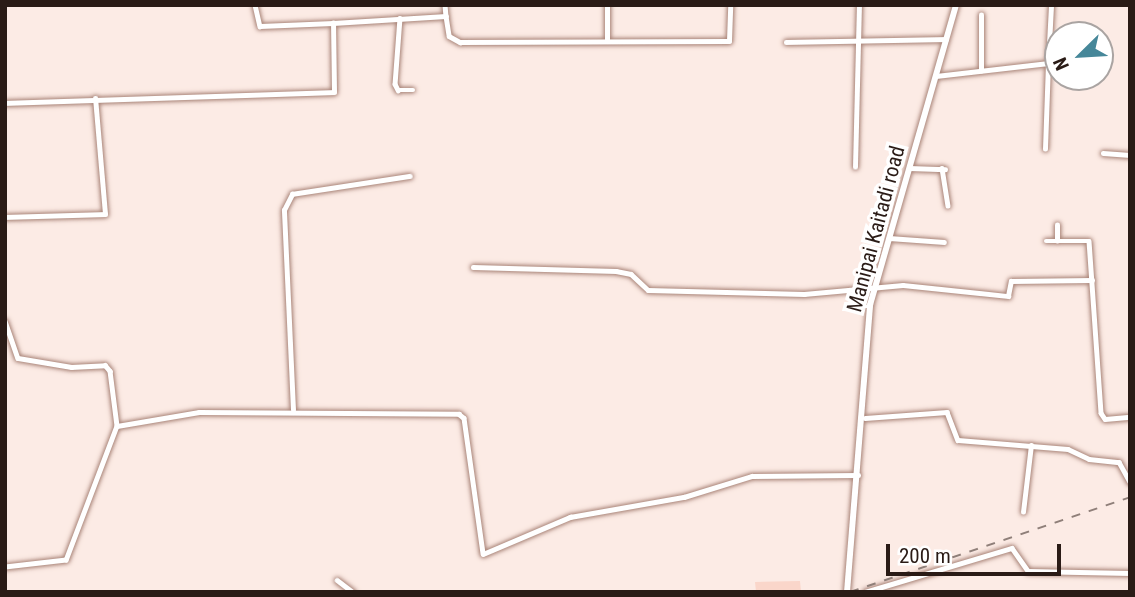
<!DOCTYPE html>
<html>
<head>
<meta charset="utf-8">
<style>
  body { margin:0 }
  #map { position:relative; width:1135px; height:597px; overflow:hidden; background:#fcebe5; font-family:"Roboto Condensed",sans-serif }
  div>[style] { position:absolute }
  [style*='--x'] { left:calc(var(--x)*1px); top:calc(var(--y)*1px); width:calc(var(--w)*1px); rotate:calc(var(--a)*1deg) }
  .green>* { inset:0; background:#fad6ca }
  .roads { filter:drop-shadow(0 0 2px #a98478) drop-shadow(0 0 2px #a98478) }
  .street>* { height:4.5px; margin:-2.25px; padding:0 2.25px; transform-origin:2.25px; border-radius:2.25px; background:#fff }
  .secondary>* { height:6px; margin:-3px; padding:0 3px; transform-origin:3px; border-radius:3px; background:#fff }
  .rail>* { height:2px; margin-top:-1px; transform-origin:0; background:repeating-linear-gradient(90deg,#8f7f79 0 9px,transparent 0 18px) }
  span { translate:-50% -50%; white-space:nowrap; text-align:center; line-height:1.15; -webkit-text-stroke:7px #fff; paint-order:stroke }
  .street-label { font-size:21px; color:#2a1b16 }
  .frame { position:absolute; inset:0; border:7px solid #2a1b16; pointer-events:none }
  .north { position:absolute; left:1044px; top:21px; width:70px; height:70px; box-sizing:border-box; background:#fff; border:2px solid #aaa4a2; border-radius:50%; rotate:246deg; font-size:19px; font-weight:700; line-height:28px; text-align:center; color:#2a1b16 }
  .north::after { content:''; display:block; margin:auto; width:24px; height:32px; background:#468799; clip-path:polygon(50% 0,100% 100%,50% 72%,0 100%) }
  .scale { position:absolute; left:886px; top:544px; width:175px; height:32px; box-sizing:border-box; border:4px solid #2a1b16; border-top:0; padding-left:9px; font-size:21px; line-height:24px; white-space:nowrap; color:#2a1b16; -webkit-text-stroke:5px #fff; paint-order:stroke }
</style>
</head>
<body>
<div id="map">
  <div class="green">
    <div style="clip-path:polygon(800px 581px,801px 592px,756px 592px,755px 582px)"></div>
  </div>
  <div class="roads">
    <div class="street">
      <div style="--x:255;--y:5;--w:22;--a:77"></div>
      <div style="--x:260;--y:26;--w:73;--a:-2.4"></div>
      <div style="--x:445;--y:5;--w:11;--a:85"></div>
      <div style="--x:400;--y:18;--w:66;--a:94.3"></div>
      <div style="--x:395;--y:84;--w:7;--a:63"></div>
      <div style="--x:398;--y:90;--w:15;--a:0"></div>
      <div style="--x:607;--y:39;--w:34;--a:-90"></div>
      <div style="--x:786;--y:42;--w:160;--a:-1.1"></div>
      <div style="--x:981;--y:71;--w:56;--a:-90"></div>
      <div style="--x:936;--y:76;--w:113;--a:-6.6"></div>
      <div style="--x:1048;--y:63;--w:58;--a:-87"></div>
      <div style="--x:5;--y:103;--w:329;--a:-1.9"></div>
      <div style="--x:334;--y:92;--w:69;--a:-90.8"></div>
      <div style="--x:333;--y:23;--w:113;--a:-3.5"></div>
      <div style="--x:446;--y:16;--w:20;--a:81"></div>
      <div style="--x:449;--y:36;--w:13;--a:29"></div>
      <div style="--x:460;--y:42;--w:269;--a:-0.2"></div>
      <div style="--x:729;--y:41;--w:36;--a:-88"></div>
      <div style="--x:1045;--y:149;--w:86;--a:-88"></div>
      <div style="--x:1103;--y:153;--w:27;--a:4"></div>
      <div style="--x:855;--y:167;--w:162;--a:-88.6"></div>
      <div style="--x:909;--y:168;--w:36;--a:2"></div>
      <div style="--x:942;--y:168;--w:38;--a:81"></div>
      <div style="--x:5;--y:217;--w:100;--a:-1.7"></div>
      <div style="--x:105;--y:214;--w:116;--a:-94.9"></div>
      <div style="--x:889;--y:238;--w:55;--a:4.2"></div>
      <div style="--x:1046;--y:241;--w:43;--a:0"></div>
      <div style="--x:1089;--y:241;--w:172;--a:86"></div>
      <div style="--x:1101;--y:413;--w:7;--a:56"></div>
      <div style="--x:1105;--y:419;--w:25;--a:-5"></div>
      <div style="--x:1057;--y:241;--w:16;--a:-90"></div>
      <div style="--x:473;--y:267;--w:143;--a:1.6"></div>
      <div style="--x:616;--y:271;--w:15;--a:11"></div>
      <div style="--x:631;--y:274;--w:23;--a:43"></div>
      <div style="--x:648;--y:290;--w:156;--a:1.5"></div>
      <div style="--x:804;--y:294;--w:99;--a:-5.2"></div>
      <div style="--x:903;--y:285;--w:106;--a:6"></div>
      <div style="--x:1008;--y:296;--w:15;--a:-79"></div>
      <div style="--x:1011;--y:281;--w:81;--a:-0.7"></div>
      <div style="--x:5;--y:321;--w:39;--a:71"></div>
      <div style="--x:18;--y:358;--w:54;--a:9.6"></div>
      <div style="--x:71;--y:367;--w:34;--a:-3"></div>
      <div style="--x:105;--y:365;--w:8;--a:50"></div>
      <div style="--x:110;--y:371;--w:55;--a:82.7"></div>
      <div style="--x:117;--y:426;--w:143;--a:110.8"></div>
      <div style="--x:66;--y:560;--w:61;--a:173.5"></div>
      <div style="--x:293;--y:410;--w:200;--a:-92.6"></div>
      <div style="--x:284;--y:210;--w:18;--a:-63"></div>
      <div style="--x:292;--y:194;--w:119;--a:-8.7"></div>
      <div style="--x:865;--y:418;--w:82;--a:-4.2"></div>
      <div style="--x:947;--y:412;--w:30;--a:69"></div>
      <div style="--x:958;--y:440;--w:110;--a:4.7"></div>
      <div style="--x:1068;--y:449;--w:23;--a:25"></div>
      <div style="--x:1089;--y:459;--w:30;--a:6"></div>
      <div style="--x:1119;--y:462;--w:23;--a:61"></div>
      <div style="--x:117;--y:426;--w:83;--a:-9.7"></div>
      <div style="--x:199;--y:412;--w:260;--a:0.4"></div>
      <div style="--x:459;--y:414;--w:6;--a:39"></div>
      <div style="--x:464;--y:418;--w:137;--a:82"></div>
      <div style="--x:483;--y:554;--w:95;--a:-23"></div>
      <div style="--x:570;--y:517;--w:116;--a:-10"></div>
      <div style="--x:684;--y:497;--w:71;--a:-17.2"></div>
      <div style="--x:752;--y:476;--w:106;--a:-0.5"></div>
      <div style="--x:1023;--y:512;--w:67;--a:-83.2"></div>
      <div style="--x:337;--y:580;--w:20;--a:37"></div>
      <div style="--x:865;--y:592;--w:153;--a:-16.7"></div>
      <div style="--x:1012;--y:548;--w:28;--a:55"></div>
      <div style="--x:1028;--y:571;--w:102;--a:1.1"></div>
    </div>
    <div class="secondary">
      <div style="--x:847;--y:592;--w:288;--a:-85.4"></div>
      <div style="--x:870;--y:305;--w:312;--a:-74"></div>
    </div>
  </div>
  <div class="rail">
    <div style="--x:850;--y:592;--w:296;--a:-18.7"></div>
  </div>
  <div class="street-label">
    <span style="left:876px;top:229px;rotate:-75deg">Manipai Kaitadi road</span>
  </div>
  <div class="frame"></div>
  <div class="north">N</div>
  <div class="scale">200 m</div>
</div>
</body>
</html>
